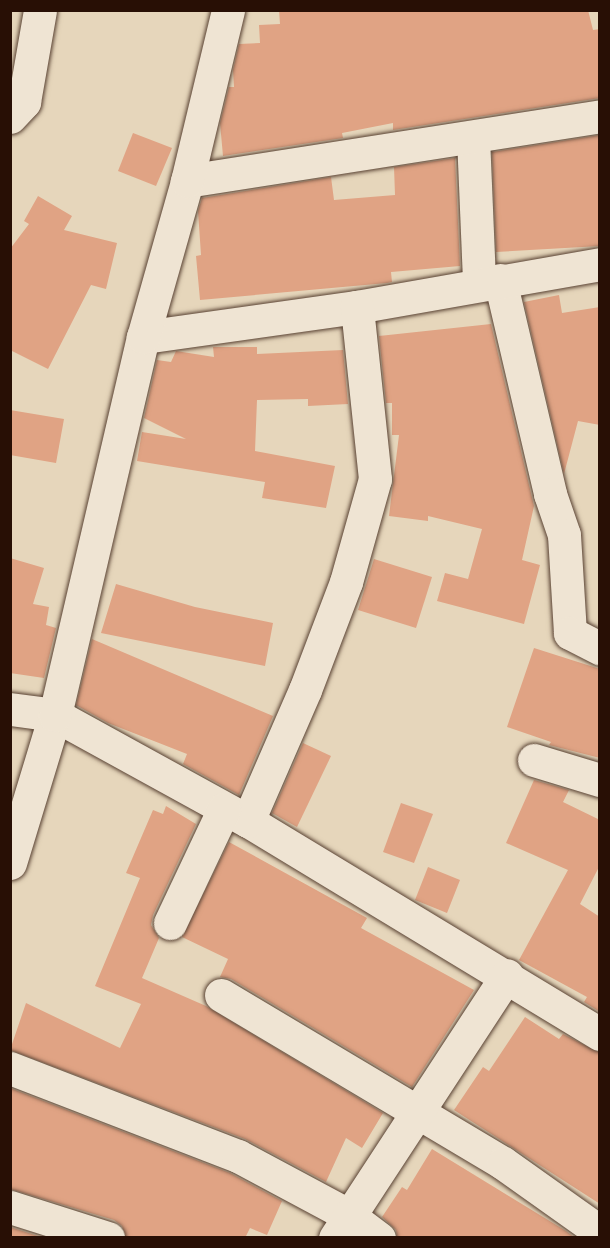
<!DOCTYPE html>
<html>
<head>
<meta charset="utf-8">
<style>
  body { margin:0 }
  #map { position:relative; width:610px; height:1248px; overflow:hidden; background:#e6d6bb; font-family:"Sorts Mill Goudy",serif }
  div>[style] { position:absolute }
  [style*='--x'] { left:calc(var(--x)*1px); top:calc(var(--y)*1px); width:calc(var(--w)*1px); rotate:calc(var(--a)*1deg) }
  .building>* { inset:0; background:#e0a384 }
  .roads { filter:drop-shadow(0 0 2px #584132) drop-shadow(0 0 2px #584132) }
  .street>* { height:33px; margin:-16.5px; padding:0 16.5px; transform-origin:16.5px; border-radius:16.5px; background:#efe4d3 }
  span { translate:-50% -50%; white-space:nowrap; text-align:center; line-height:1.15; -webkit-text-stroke:5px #efe4d3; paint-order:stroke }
  .frame { position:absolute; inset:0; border:12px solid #280f05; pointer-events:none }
</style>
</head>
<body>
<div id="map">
  <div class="building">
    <div style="clip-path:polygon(279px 10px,588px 10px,593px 30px,600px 29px,600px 98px,393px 130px,393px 123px,342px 133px,343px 138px,223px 156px,220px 123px,229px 87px,234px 87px,233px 70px,239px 44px,260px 43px,259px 25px,280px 24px)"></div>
    <div style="clip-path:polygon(133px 133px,172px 148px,156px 186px,118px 171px)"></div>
    <div style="clip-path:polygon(600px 135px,600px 246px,496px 252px,492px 152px)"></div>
    <div style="clip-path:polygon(455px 158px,460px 266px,391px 272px,392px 282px,387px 283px,200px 300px,196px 256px,201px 255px,198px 211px,202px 198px,331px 177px,334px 200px,395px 195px,394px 167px)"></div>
    <div style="clip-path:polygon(38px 196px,72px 216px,64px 230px,117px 243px,106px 289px,91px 285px,48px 369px,10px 350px,10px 249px,29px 224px,24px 221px)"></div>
    <div style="clip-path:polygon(559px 295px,562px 313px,600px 307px,600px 425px,578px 421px,564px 474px,524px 302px)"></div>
    <div style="clip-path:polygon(491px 324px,534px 506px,522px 560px,540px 565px,524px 624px,437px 601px,445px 573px,468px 579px,482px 529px,428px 516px,428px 521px,389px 516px,399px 435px,392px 435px,392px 403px,386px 403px,379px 336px)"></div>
    <div style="clip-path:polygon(213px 347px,257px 347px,257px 354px,343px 350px,348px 404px,308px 406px,308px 399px,257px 400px,255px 451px,335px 466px,326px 508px,262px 498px,265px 482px,137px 461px,142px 432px,186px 439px,144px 418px,157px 360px,171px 362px,176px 351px,214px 357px)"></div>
    <div style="clip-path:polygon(10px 410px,64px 419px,56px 463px,10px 455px)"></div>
    <div style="clip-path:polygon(10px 558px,44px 568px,33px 604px,49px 607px,46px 625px,56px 628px,44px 678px,10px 673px)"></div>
    <div style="clip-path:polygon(374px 559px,432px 577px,416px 628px,358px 610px)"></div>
    <div style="clip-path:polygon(116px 584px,195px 607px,273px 623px,265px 666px,101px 633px)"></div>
    <div style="clip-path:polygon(92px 639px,273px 716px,239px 795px,183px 764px,187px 754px,108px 723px,76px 705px)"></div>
    <div style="clip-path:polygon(534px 648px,600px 669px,600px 758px,549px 745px,551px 742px,507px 727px)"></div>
    <div style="clip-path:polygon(303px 743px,331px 756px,297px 827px,272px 813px)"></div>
    <div style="clip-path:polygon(534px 780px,569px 790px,563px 802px,600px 820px,600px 865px,580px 904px,600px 917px,600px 1012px,584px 1002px,587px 997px,519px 960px,568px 870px,506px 843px)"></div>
    <div style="clip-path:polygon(401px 803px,433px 814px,414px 863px,383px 852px)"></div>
    <div style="clip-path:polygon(166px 806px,196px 824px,153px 915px,151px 925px,159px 938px,142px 978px,206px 1006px,383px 1113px,362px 1148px,346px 1138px,326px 1182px,245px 1139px,10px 1050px,26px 1003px,120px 1048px,141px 1004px,95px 986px,140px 878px,126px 873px,153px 810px,163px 814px)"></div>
    <div style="clip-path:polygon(229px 842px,367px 918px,361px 928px,474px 990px,412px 1087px,231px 979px,220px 977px,228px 959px,182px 937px)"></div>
    <div style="clip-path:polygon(428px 867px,460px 880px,447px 913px,415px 900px)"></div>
    <div style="clip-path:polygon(525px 1017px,559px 1039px,563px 1034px,600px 1053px,600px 1204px,454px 1110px,483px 1067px,489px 1071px)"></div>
    <div style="clip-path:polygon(10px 1088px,230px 1173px,282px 1201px,267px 1235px,250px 1228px,245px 1238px,126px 1238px,122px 1226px,114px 1220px,10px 1189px)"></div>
    <div style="clip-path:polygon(432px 1149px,566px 1231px,575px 1238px,397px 1238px,396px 1230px,382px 1217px,402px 1187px,407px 1190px)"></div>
    <div style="clip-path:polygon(10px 1227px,44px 1238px,10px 1238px)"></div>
  </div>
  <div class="roads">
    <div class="street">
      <div style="--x:10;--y:117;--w:21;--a:-47"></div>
      <div style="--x:24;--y:102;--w:93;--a:-80.1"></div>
      <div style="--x:473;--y:137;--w:146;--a:87.6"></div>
      <div style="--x:187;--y:181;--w:418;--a:-8.9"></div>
      <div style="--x:500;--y:280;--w:220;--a:76.8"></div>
      <div style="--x:550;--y:494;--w:43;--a:71.1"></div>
      <div style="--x:564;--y:535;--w:98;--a:86.5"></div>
      <div style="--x:570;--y:633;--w:34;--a:27"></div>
      <div style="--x:143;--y:337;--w:216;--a:-8"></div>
      <div style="--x:357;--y:307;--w:247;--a:-10"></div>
      <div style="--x:10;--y:709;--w:45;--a:7.6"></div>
      <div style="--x:55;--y:715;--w:220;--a:28.8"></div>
      <div style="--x:248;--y:821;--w:411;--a:31.2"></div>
      <div style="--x:534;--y:760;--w:69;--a:16.9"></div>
      <div style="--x:248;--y:821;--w:143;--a:-66.5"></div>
      <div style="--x:305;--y:690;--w:116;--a:-69.2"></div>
      <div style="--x:346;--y:582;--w:107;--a:-74.3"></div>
      <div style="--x:375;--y:479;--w:173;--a:-96"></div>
      <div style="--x:10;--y:863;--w:155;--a:-73.1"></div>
      <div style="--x:55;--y:715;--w:388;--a:-76.9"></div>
      <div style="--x:143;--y:337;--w:162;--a:-74.2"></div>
      <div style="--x:187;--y:181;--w:176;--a:-76.5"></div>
      <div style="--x:170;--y:923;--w:126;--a:-64.7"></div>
      <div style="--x:221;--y:995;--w:328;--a:30.8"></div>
      <div style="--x:503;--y:1163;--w:119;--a:35.4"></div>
      <div style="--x:10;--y:1068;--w:244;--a:21.1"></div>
      <div style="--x:238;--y:1156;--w:125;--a:28.2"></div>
      <div style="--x:348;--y:1215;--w:39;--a:37"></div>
      <div style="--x:10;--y:1207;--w:103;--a:17.6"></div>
      <div style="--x:335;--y:1238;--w:314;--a:-56.8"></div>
    </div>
  </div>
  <div class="frame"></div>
</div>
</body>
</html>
